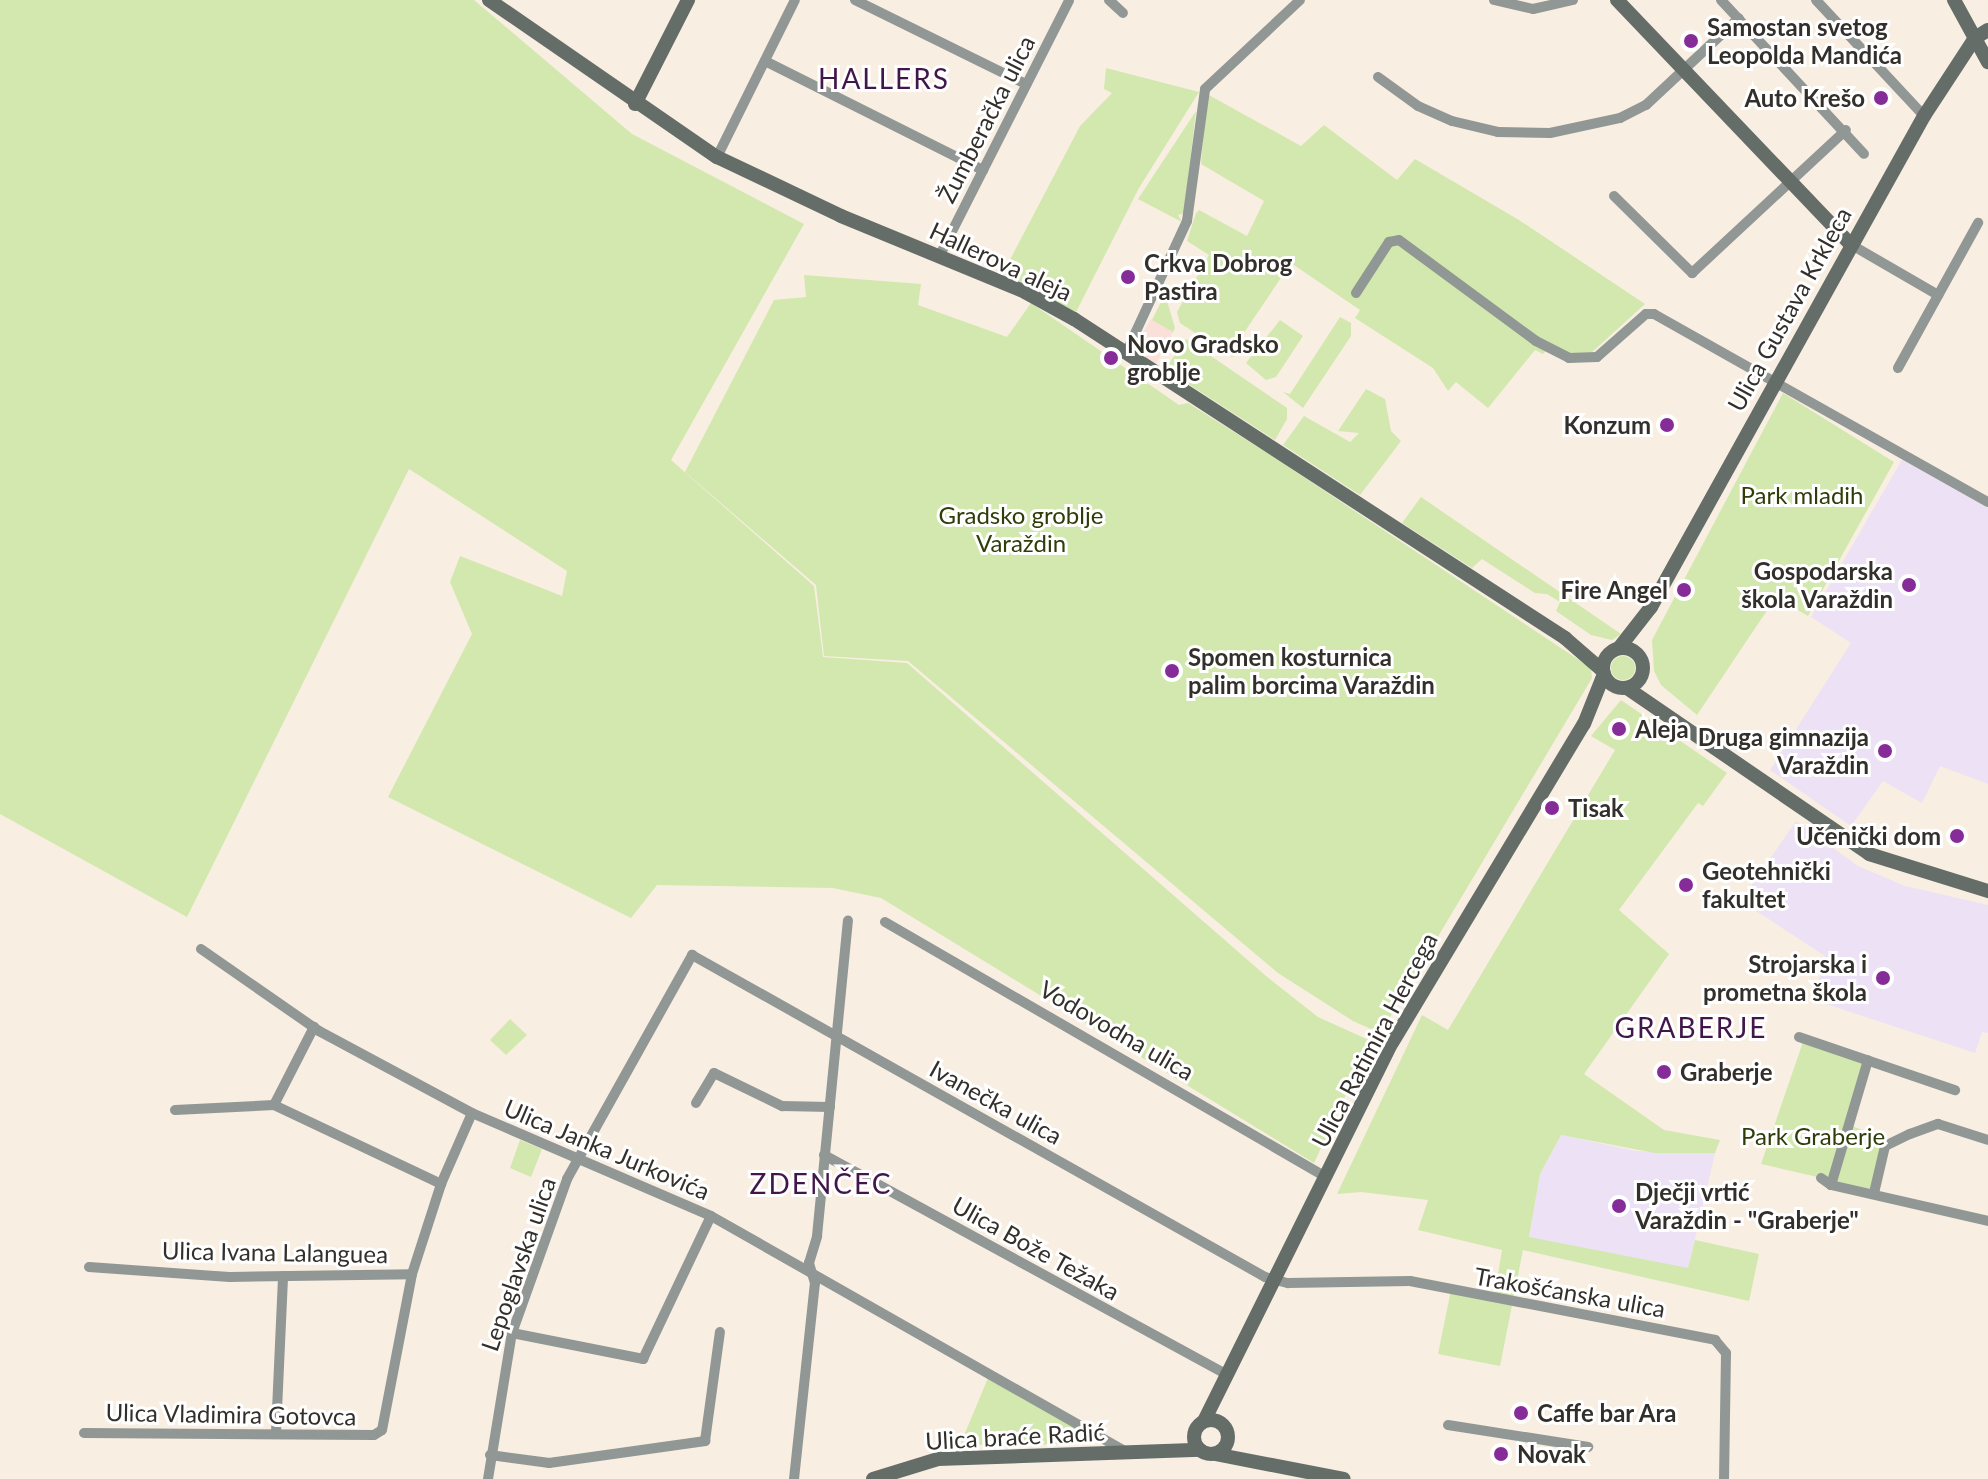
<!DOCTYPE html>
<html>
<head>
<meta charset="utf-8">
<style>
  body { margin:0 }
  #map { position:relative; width:1988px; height:1479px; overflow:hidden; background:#f9eee2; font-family:Lato,sans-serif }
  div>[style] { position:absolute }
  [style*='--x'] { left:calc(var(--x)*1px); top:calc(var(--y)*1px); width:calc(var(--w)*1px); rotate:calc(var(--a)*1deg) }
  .industrial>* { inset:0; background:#fae0d9 }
  .education>* { inset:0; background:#ede1f5 }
  .green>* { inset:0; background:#d2e8ae }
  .round { border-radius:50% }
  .street>* { height:10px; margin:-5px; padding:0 5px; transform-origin:5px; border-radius:5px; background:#919794 }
  .secondary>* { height:14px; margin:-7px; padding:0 7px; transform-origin:7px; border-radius:7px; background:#646d68 }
  .secondary>.ring { margin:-7px; padding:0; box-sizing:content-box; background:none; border:14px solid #646d68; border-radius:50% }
  .dots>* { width:22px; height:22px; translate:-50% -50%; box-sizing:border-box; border:4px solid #fff; border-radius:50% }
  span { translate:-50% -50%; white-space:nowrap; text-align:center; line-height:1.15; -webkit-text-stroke:6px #fff; paint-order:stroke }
  .poi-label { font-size:24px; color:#332f2b; font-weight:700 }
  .left { translate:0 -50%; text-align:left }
  .right { translate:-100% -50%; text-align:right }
  .street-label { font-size:24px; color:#332f2b }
  .park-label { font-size:24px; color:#2e3d09 }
  .quarter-label { font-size:28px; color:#41164a; letter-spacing:2px }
</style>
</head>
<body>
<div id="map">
  <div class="industrial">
    <div style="clip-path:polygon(1151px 319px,1173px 332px,1156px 364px,1134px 349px)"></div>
  </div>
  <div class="education">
    <div style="clip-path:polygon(1903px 458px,1988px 508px,1988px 784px,1940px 766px,1922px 803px,1883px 781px,1851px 826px,1770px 770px,1851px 643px,1811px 617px)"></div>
    <div style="clip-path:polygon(1796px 821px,1858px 866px,1905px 886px,1988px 905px,1988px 1033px,1982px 1032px,1975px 1053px,1814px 1000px,1825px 956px,1741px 901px)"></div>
    <div style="clip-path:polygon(1561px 1135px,1636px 1151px,1715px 1153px,1688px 1269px,1529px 1238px,1540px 1174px)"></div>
  </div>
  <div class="green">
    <div style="clip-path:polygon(0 0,474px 0,632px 134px,804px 224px,671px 460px,814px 586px,823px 657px,907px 663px,1266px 976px,1318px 1017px,1371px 1041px,1314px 1163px,881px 898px,833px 888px,657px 885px,631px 918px,388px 797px,472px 634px,450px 582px,460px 556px,562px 596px,567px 571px,409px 469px,187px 917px,0 814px)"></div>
    <div style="clip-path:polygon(1106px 68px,1199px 92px,1139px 188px,1076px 312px,1003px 273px,1080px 126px,1112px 93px,1104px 89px)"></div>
    <div style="clip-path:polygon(1207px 94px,1301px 146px,1324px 125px,1397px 180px,1415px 159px,1519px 220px,1645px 304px,1591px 353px,1569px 353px,1552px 344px,1543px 354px,1535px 350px,1488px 408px,1456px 382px,1448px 391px,1433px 368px,1355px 318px,1360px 310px,1291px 263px,1239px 340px,1246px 345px,1241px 354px,1232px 357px,1180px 323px,1177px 312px,1209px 255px,1187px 241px,1196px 213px,1199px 210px,1247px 236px,1264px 201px,1201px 164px)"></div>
    <div style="clip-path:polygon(1196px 111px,1184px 213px,1178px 215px,1182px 222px,1138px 199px)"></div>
    <div style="clip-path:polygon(804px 275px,921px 284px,918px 305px,1007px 337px,1031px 303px,1179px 405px,1188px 403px,1275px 458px,1591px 668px,1592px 678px,1386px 1024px,1371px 1029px,1353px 1021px,1278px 973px,908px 661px,824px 656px,816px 585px,685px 472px,774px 300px,806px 297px)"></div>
    <div style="clip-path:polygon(1165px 294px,1175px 328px,1173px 332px,1152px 320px)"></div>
    <div style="clip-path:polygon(1340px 317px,1351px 323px,1351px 336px,1303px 408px,1283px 392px,1290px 394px)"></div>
    <div style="clip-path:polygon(1280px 320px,1303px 336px,1276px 377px,1266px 380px,1246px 363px)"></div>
    <div style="clip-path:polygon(1186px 339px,1287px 408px,1287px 419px,1275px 440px,1165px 369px)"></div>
    <div style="clip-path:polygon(1366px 389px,1385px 399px,1391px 431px,1401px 441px,1360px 495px,1283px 445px,1304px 416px,1350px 442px,1359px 433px,1338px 431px)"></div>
    <div style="clip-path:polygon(1783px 393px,1894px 462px,1808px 616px,1776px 597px,1697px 715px,1661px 685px,1654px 671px,1652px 640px)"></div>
    <div style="clip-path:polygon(1421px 497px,1621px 634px,1612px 640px,1591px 635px,1556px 611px,1560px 602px,1547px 594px,1535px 593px,1482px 559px,1472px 568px,1402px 523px)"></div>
    <div class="round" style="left:1611px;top:656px;width:24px;height:24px"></div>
    <div style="clip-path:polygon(1621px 700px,1727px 773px,1703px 806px,1698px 803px,1619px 910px,1669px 954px,1584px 1074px,1664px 1130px,1720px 1140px,1715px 1153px,1655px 1153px,1561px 1135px,1540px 1174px,1529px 1237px,1688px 1268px,1695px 1240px,1759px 1254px,1749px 1301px,1523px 1250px,1500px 1366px,1438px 1354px,1451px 1290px,1494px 1298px,1502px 1250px,1418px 1230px,1428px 1200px,1361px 1192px,1337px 1194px,1422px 1015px,1448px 1030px,1615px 750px,1591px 736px)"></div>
    <div style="clip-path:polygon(510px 1019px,527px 1035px,506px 1055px,490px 1040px)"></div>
    <div style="clip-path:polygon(1803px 1042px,1870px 1064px,1852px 1126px,1890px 1141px,1879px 1191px,1761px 1164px)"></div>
    <div style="clip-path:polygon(520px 1140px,542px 1149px,531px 1177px,510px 1168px)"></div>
    <div style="clip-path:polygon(988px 1378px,1093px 1434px,1093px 1444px,960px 1445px)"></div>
  </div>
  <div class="street">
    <div style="--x:855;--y:0;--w:191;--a:26.2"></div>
    <div style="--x:1109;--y:0;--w:19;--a:43"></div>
    <div style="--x:1494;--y:0;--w:40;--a:13"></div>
    <div style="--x:1533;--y:9;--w:41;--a:-12.7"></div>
    <div style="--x:1721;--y:0;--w:210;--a:47.1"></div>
    <div style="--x:1816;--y:0;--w:158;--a:47"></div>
    <div style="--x:765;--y:61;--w:244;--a:26.6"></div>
    <div style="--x:1378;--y:77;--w:49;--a:35.9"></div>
    <div style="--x:1418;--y:106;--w:37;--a:24"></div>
    <div style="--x:1452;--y:121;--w:47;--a:13.4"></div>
    <div style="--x:1498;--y:132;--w:52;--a:1.1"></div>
    <div style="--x:1550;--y:133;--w:72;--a:-12.1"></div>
    <div style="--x:1620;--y:118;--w:29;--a:-27"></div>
    <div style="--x:1646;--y:105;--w:127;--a:-43.1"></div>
    <div style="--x:717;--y:157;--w:175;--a:-63.6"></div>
    <div style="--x:1614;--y:196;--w:110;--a:44.6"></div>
    <div style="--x:1692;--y:273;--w:210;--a:-42.9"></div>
    <div style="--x:1850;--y:244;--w:102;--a:30.1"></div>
    <div style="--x:940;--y:255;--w:285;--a:-63.1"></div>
    <div style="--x:1356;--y:293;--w:61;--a:-57.1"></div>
    <div style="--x:1389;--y:242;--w:10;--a:-11"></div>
    <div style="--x:1399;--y:240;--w:170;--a:36.4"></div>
    <div style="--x:1536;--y:341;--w:37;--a:27"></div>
    <div style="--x:1569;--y:358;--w:28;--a:-2"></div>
    <div style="--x:1597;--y:357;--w:65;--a:-41.3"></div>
    <div style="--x:1646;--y:314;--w:8;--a:0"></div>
    <div style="--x:1654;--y:314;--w:383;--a:29.4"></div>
    <div style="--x:1126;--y:353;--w:145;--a:-65.2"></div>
    <div style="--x:1187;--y:221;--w:133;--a:-82.2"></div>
    <div style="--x:1205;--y:89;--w:130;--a:-43.1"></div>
    <div style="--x:1898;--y:368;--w:166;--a:-61.1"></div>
    <div style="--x:885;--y:922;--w:509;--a:30.04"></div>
    <div style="--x:201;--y:949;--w:144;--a:34.8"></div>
    <div style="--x:319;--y:1031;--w:174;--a:28.2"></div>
    <div style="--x:472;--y:1113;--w:260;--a:23.3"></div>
    <div style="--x:711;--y:1216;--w:478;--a:29.6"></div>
    <div style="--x:1799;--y:1037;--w:165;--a:18.8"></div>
    <div style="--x:696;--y:1103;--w:35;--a:-59"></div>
    <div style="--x:714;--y:1073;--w:76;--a:25.9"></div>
    <div style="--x:782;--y:1106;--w:48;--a:1.2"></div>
    <div style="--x:274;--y:1105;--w:88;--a:-62.9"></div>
    <div style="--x:175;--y:1110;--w:99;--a:-2.9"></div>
    <div style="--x:274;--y:1105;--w:185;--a:25.3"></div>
    <div style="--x:824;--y:1155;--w:460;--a:28.6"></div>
    <div style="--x:1821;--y:1178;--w:12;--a:35"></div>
    <div style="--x:1831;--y:1185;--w:161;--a:12.9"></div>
    <div style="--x:1831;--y:1185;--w:130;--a:-73.5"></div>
    <div style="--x:1874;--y:1193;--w:48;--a:-76.8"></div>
    <div style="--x:1885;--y:1146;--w:28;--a:-26"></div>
    <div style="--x:1910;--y:1134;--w:30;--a:-20"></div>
    <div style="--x:1938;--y:1124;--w:52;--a:17.7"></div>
    <div style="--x:89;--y:1267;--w:141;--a:4.1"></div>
    <div style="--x:230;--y:1277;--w:182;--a:-0.9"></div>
    <div style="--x:512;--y:1333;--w:134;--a:11.2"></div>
    <div style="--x:643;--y:1359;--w:158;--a:-64.6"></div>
    <div style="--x:1448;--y:1425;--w:142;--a:8.9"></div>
    <div style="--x:276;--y:1432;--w:156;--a:-87.4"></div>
    <div style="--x:84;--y:1433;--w:290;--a:0.4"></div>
    <div style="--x:374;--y:1435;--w:9;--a:-32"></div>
    <div style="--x:382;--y:1430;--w:159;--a:-79.1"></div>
    <div style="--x:412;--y:1274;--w:95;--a:-72.1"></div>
    <div style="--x:441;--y:1184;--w:77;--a:-66.4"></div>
    <div style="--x:490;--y:1455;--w:60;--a:7.7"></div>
    <div style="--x:549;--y:1463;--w:158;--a:-8"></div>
    <div style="--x:705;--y:1441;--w:110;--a:-82.2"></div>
    <div style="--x:488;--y:1479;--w:148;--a:-80.7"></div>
    <div style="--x:512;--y:1333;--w:164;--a:-70.3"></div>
    <div style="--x:567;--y:1179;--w:257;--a:-60.8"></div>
    <div style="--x:692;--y:955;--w:657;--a:29.33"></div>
    <div style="--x:1265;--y:1277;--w:24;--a:15"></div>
    <div style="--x:1288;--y:1283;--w:122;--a:-0.9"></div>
    <div style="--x:1410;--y:1281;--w:311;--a:10.9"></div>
    <div style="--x:1715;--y:1340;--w:17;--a:50"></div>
    <div style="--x:1726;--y:1353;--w:126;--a:90.9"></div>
    <div style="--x:794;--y:1479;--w:197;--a:-83.9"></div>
    <div style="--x:815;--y:1283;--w:21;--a:-107"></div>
    <div style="--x:809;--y:1263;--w:28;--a:-73"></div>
    <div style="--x:817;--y:1236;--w:317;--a:-84.4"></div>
  </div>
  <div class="secondary">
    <div style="--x:489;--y:0;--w:277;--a:34.6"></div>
    <div style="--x:717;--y:157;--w:137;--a:25.4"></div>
    <div style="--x:841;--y:216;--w:199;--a:22.4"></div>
    <div style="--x:1025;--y:292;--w:56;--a:28.9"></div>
    <div style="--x:1074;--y:319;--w:586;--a:33.01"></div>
    <div style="--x:1565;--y:638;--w:50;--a:41"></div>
    <div style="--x:1617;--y:0;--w:337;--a:46.3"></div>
    <div style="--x:1954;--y:0;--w:71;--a:61.3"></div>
    <div style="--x:635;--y:104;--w:117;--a:-63"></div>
    <div class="ring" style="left:1603px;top:648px;width:26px;height:26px"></div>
    <div style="--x:1619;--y:648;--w:52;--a:-52"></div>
    <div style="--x:1651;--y:607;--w:562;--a:-60.93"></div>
    <div style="--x:1924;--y:116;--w:93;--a:-56.8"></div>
    <div style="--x:1975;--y:38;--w:15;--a:-32"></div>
    <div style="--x:1627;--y:688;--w:293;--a:34.4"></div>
    <div style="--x:1869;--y:854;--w:125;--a:17.3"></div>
    <div class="ring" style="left:1194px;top:1420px;width:20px;height:20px"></div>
    <div style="--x:1204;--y:1421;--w:422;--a:-63.6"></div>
    <div style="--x:1392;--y:1043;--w:372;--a:-59"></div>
    <div style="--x:1584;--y:724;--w:54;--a:-68.2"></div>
    <div style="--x:1215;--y:1454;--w:131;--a:11"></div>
    <div style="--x:873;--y:1479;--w:68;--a:-17.1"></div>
    <div style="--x:938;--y:1459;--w:262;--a:-2"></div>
  </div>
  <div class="dots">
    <div style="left:1691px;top:41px;background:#862c98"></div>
    <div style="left:1881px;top:98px;background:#862c98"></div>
    <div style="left:1128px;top:277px;background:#862c98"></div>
    <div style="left:1111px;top:358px;background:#862c98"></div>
    <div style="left:1667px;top:425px;background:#862c98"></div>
    <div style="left:1909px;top:585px;background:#862c98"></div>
    <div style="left:1684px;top:590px;background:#862c98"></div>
    <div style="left:1172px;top:671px;background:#862c98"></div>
    <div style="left:1619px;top:729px;background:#862c98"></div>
    <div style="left:1885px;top:751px;background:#862c98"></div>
    <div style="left:1552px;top:808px;background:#862c98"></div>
    <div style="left:1957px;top:836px;background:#862c98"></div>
    <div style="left:1686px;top:885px;background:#862c98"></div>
    <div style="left:1883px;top:978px;background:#862c98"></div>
    <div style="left:1664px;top:1072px;background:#862c98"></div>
    <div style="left:1619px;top:1206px;background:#862c98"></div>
    <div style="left:1521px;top:1413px;background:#862c98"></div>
    <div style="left:1501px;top:1454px;background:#862c98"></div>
  </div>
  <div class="poi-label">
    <span class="left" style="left:1707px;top:41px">Samostan svetog<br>Leopolda Mandića</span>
    <span class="right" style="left:1865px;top:98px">Auto Krešo</span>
    <span class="left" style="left:1144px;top:277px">Crkva Dobrog<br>Pastira</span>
    <span class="left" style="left:1127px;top:358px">Novo Gradsko<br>groblje</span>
    <span class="right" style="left:1651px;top:425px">Konzum</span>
    <span class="right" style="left:1893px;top:585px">Gospodarska<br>škola Varaždin</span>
    <span class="right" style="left:1668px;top:590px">Fire Angel</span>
    <span class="left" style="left:1188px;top:671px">Spomen kosturnica<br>palim borcima Varaždin</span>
    <span class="left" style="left:1635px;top:729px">Aleja</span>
    <span class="right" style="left:1869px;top:751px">Druga gimnazija<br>Varaždin</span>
    <span class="left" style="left:1568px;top:808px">Tisak</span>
    <span class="right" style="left:1941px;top:836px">Učenički dom</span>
    <span class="left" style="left:1702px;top:885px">Geotehnički<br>fakultet</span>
    <span class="right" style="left:1867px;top:978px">Strojarska i<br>prometna škola</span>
    <span class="left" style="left:1680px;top:1072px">Graberje</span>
    <span class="left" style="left:1635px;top:1206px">Dječji vrtić<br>Varaždin - "Graberje"</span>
    <span class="left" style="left:1537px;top:1413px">Caffe bar Ara</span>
    <span class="left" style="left:1517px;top:1454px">Novak</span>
  </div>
  <div class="street-label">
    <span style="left:986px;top:119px;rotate:-63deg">Žumberačka ulica</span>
    <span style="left:1001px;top:261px;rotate:25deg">Hallerova aleja</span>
    <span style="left:1789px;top:309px;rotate:-61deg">Ulica Gustava Krkleca</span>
    <span style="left:1117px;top:1030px;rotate:30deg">Vodovodna ulica</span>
    <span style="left:1374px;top:1040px;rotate:-62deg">Ulica Ratimira Hercega</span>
    <span style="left:996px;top:1102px;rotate:29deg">Ivanečka ulica</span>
    <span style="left:607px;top:1149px;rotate:23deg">Ulica Janka Jurkovića</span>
    <span style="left:1036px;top:1248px;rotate:29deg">Ulica Bože Težaka</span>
    <span style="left:275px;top:1252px;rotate:1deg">Ulica Ivana Lalanguea</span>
    <span style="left:518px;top:1264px;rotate:-71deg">Lepoglavska ulica</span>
    <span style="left:1570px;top:1292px;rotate:10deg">Trakošćanska ulica</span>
    <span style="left:231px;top:1414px;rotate:1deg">Ulica Vladimira Gotovca</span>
    <span style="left:1015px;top:1436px;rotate:-3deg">Ulica braće Radić</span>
  </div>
  <div class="park-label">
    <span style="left:1802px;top:495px">Park mladih</span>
    <span style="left:1021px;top:529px">Gradsko groblje<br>Varaždin</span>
    <span style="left:1813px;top:1136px">Park Graberje</span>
  </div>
  <div class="quarter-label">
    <span style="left:884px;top:78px">HALLERS</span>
    <span style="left:1691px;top:1027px">GRABERJE</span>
    <span style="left:821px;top:1183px">ZDENČEC</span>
  </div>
</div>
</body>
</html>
